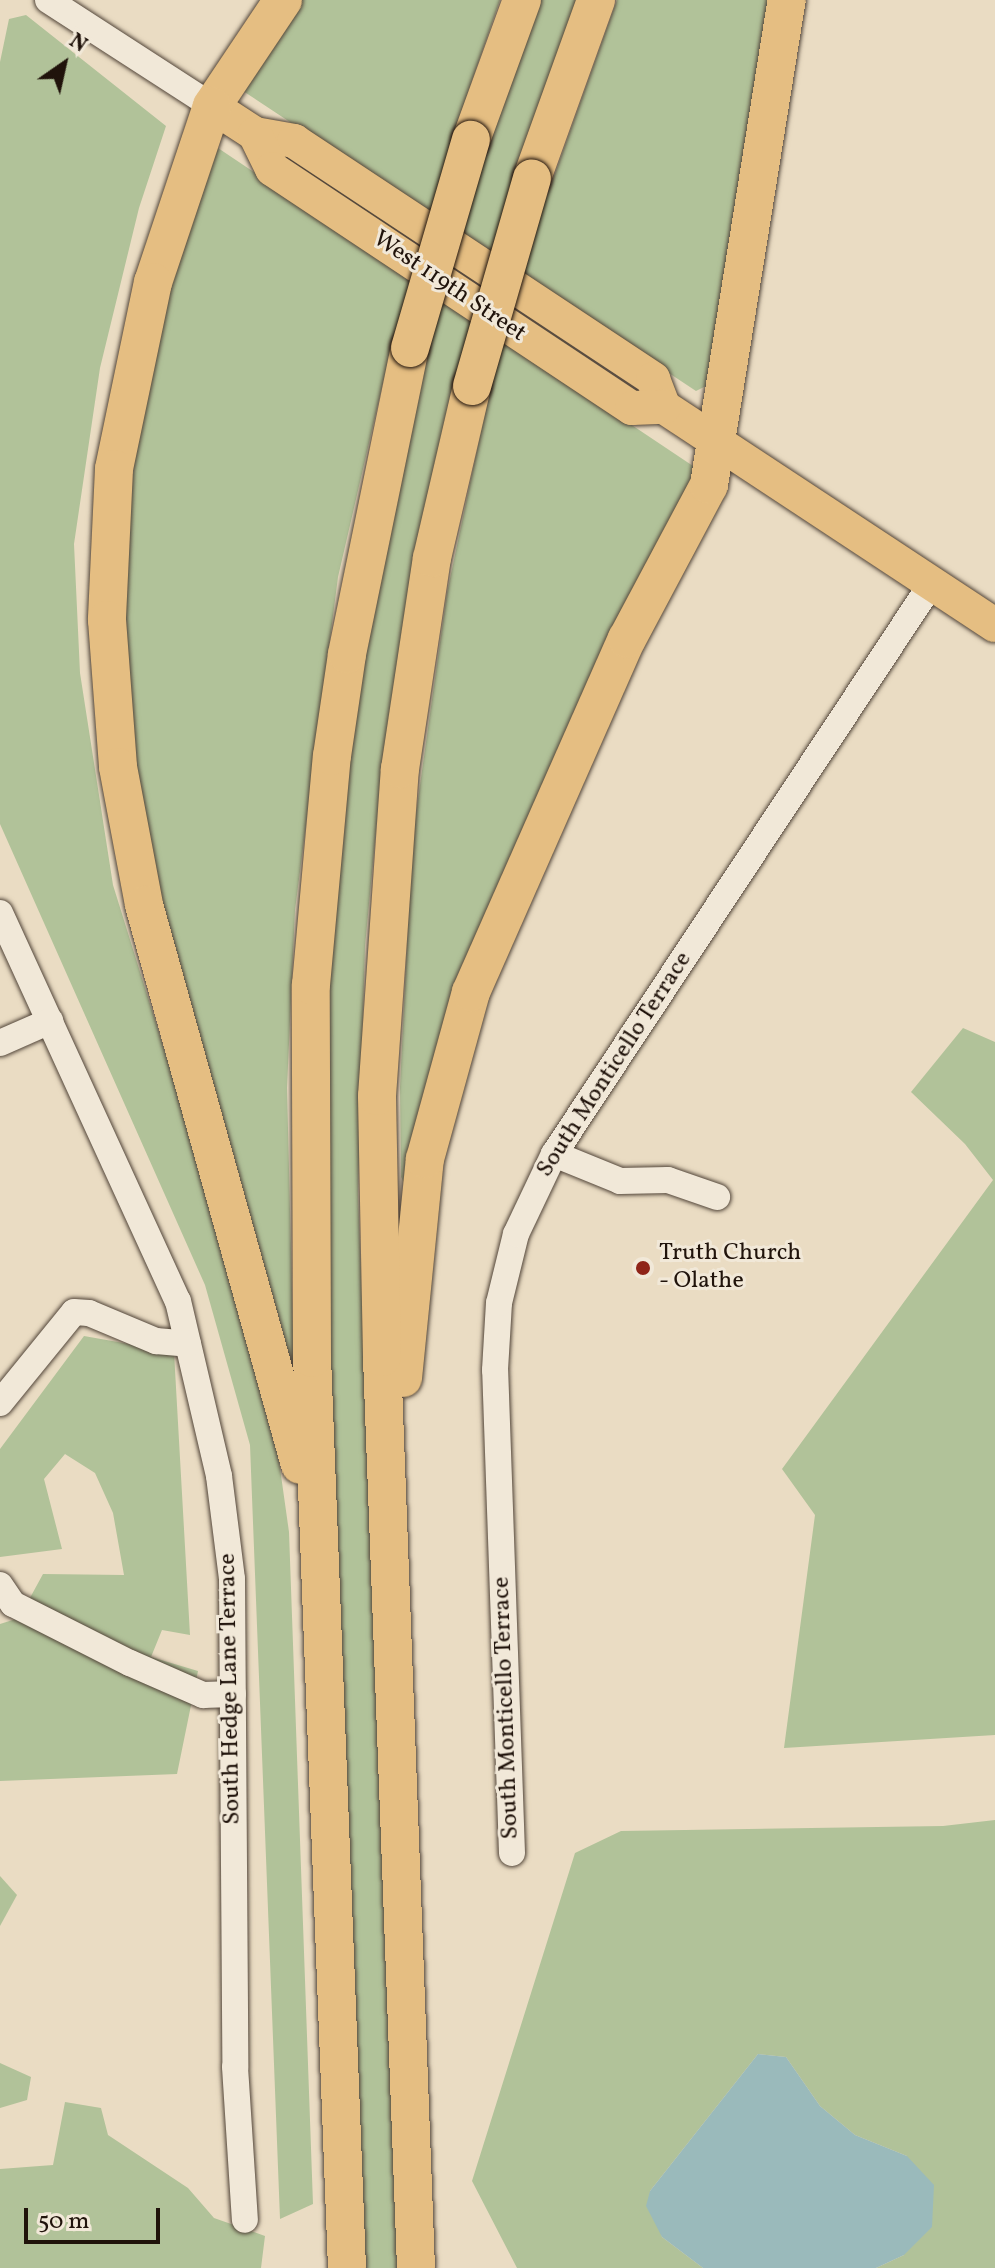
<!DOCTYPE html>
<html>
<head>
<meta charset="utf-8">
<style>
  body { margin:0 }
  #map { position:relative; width:995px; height:2268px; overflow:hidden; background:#eadcc3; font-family:Vollkorn,serif }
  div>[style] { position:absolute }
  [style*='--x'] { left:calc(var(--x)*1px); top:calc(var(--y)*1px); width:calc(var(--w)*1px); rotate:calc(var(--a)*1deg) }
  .green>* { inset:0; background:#b1c299 }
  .water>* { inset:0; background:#9ababb }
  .roads { filter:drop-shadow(0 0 2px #524539) drop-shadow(0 0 2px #524539) }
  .minor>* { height:26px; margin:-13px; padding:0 13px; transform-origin:13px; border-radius:13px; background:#f1e8d8 }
  .major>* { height:34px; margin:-17px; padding:0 17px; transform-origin:17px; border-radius:17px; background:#e5be82 }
  .highway>* { height:38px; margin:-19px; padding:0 19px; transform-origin:19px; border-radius:19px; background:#e5be82 }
  .bridges { filter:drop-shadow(0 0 2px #20130b) drop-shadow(0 0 2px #20130b) }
  .highway-bridge>* { height:38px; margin:-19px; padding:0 19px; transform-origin:19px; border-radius:19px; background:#e5be82 }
  .dots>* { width:22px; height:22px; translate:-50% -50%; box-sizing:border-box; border:4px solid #f1e8d8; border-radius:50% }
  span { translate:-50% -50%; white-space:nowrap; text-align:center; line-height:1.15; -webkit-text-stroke:6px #f1e8d8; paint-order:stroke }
  .street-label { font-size:24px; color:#20130b }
  .poi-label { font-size:24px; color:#20130b }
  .left { translate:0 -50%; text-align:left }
  .north { position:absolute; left:24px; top:24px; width:80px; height:80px; -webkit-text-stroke:6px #f1e8d8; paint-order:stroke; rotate:34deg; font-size:22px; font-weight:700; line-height:32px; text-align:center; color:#20130b }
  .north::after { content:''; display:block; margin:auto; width:28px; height:36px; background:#20130b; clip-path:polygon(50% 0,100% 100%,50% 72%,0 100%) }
  .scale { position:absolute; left:24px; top:2208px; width:136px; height:36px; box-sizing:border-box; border:4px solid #20130b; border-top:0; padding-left:10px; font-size:24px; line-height:28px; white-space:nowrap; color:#20130b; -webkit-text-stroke:6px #f1e8d8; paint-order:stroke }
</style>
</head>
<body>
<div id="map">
  <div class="green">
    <div style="clip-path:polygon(297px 0,500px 0,448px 150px,479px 167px,540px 0,578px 0,537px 224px,617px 0,776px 0,708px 385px,696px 391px,243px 91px)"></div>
    <div style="clip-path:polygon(26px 15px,166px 126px,139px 208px,100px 368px,74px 544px,80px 673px,113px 885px,268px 1383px,289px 1532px,313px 2204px,280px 2219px,250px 1445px,205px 1285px,0 824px,0 62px,9px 19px)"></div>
    <div style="clip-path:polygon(218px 148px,696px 468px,410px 1194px,401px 1177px,400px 1087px,412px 842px,447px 593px,488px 398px,381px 778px,365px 946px,358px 1193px,398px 2268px,363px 2268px,329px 1350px,329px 965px,391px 348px,338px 577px,295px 910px,287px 1088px,294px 1371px,289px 1370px,139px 834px,118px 648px,142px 371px)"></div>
    <div style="clip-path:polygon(963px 1028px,995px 1042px,995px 1735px,784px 1748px,815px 1515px,782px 1469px,993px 1180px,965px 1144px,911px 1092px)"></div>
    <div style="clip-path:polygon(84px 1336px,174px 1352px,190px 1635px,162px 1630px,151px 1657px,198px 1671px,177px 1774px,0 1781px,0 1624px,19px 1618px,43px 1574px,124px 1575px,113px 1513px,95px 1473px,65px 1454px,44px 1479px,62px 1549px,0 1557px,0 1449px)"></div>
    <div style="clip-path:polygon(995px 1820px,995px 2268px,876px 2268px,904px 2255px,907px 2156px,855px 2135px,820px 2106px,786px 2057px,758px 2054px,650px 2191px,662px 2237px,703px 2268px,517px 2268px,472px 2181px,575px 1853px,621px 1831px,943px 1826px)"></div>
    <div style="clip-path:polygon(0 1876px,17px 1895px,0 1926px)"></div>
    <div style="clip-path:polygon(0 2063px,31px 2077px,27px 2100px,0 2108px)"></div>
    <div style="clip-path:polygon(65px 2102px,101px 2108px,108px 2135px,188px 2188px,214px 2218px,265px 2236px,261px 2268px,0 2268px,0 2169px,53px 2165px)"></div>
  </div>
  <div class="water">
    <div style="clip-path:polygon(758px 2054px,786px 2057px,820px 2106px,855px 2135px,907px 2156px,934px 2185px,932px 2227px,904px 2255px,876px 2268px,703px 2268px,662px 2237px,646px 2206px,650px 2191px)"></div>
  </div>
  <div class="roads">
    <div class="minor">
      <div style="--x:48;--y:0;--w:195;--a:32.9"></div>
      <div style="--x:0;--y:913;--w:427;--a:65.4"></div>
      <div style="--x:178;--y:1301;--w:180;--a:76.8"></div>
      <div style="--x:219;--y:1476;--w:104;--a:82.8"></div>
      <div style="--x:232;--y:1579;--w:488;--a:89.6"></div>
      <div style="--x:235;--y:2067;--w:153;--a:86.3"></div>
      <div style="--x:0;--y:1043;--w:55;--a:-23.7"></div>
      <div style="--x:554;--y:1154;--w:71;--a:22.2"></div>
      <div style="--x:620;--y:1181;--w:48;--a:-1.2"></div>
      <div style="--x:668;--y:1180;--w:52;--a:19.1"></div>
      <div style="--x:0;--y:1403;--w:117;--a:-50.9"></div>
      <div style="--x:74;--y:1312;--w:15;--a:4"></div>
      <div style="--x:89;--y:1313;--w:73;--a:22.7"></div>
      <div style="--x:156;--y:1341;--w:32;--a:5"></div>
      <div style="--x:0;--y:1585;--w:23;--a:56"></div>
      <div style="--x:13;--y:1604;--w:131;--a:26.8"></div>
      <div style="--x:130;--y:1663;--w:80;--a:23.7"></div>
      <div style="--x:203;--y:1695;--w:30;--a:-2"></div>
      <div style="--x:512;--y:1853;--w:483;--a:-92"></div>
      <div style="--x:495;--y:1370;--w:67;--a:-86.6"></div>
      <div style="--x:499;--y:1303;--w:71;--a:-76.2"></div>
      <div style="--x:516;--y:1234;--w:89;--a:-64.6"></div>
      <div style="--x:554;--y:1154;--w:685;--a:-56.5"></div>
    </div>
    <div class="major">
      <div style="--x:212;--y:106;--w:51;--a:33.1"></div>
      <div style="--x:255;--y:134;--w:40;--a:10"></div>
      <div style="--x:294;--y:141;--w:431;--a:33.5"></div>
      <div style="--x:653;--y:379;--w:30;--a:69"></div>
      <div style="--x:664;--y:407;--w:396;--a:33.4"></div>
      <div style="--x:255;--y:134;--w:39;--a:64"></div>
      <div style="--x:272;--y:169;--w:432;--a:33.6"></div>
      <div style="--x:632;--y:408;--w:32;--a:-2"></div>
    </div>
    <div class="highway">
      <div style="--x:283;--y:0;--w:128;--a:123.8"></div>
      <div style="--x:212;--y:106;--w:186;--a:108.5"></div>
      <div style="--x:153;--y:282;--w:191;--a:101.8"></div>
      <div style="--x:114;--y:469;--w:151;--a:92.7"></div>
      <div style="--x:107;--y:620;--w:147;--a:85.7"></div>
      <div style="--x:118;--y:767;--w:140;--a:79.3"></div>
      <div style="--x:144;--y:905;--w:581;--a:74.43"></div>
      <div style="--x:471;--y:140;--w:149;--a:-70"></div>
      <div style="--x:532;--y:178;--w:189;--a:-70.2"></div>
      <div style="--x:403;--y:1378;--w:220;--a:-84.3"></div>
      <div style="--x:425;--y:1159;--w:173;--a:-74.6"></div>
      <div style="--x:471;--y:992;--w:386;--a:-66.2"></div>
      <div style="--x:627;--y:639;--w:174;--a:-62"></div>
      <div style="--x:709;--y:485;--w:491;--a:-80.9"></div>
      <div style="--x:347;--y:2268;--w:911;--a:-92.2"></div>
      <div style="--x:312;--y:1358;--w:373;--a:-90.2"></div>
      <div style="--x:311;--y:985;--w:230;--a:-84.8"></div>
      <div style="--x:332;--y:756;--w:103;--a:-81.6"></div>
      <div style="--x:347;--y:654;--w:312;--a:-78.4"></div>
      <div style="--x:416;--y:2268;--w:912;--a:-92.14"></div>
      <div style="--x:382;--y:1357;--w:261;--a:-91.1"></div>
      <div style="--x:377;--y:1096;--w:328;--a:-86"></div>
      <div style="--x:400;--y:769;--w:213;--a:-81.4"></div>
      <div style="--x:432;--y:558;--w:177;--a:-76.9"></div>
    </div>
  </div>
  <div class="bridges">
    <div class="highway-bridge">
      <div style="--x:410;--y:348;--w:217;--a:-73.7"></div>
      <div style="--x:472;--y:386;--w:216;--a:-73.9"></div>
    </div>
  </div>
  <div class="dots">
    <div style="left:643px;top:1268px;background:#8f2418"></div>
  </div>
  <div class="street-label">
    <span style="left:449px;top:287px;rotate:34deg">West 119th Street</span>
    <span style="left:615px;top:1065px;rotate:-57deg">South Monticello Terrace</span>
    <span style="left:231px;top:1689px;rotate:-91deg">South Hedge Lane Terrace</span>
    <span style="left:507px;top:1708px;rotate:-92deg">South Monticello Terrace</span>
  </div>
  <div class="poi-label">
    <span class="left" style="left:659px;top:1268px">Truth Church<br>- Olathe</span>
  </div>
  <div class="north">N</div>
  <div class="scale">50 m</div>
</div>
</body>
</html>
